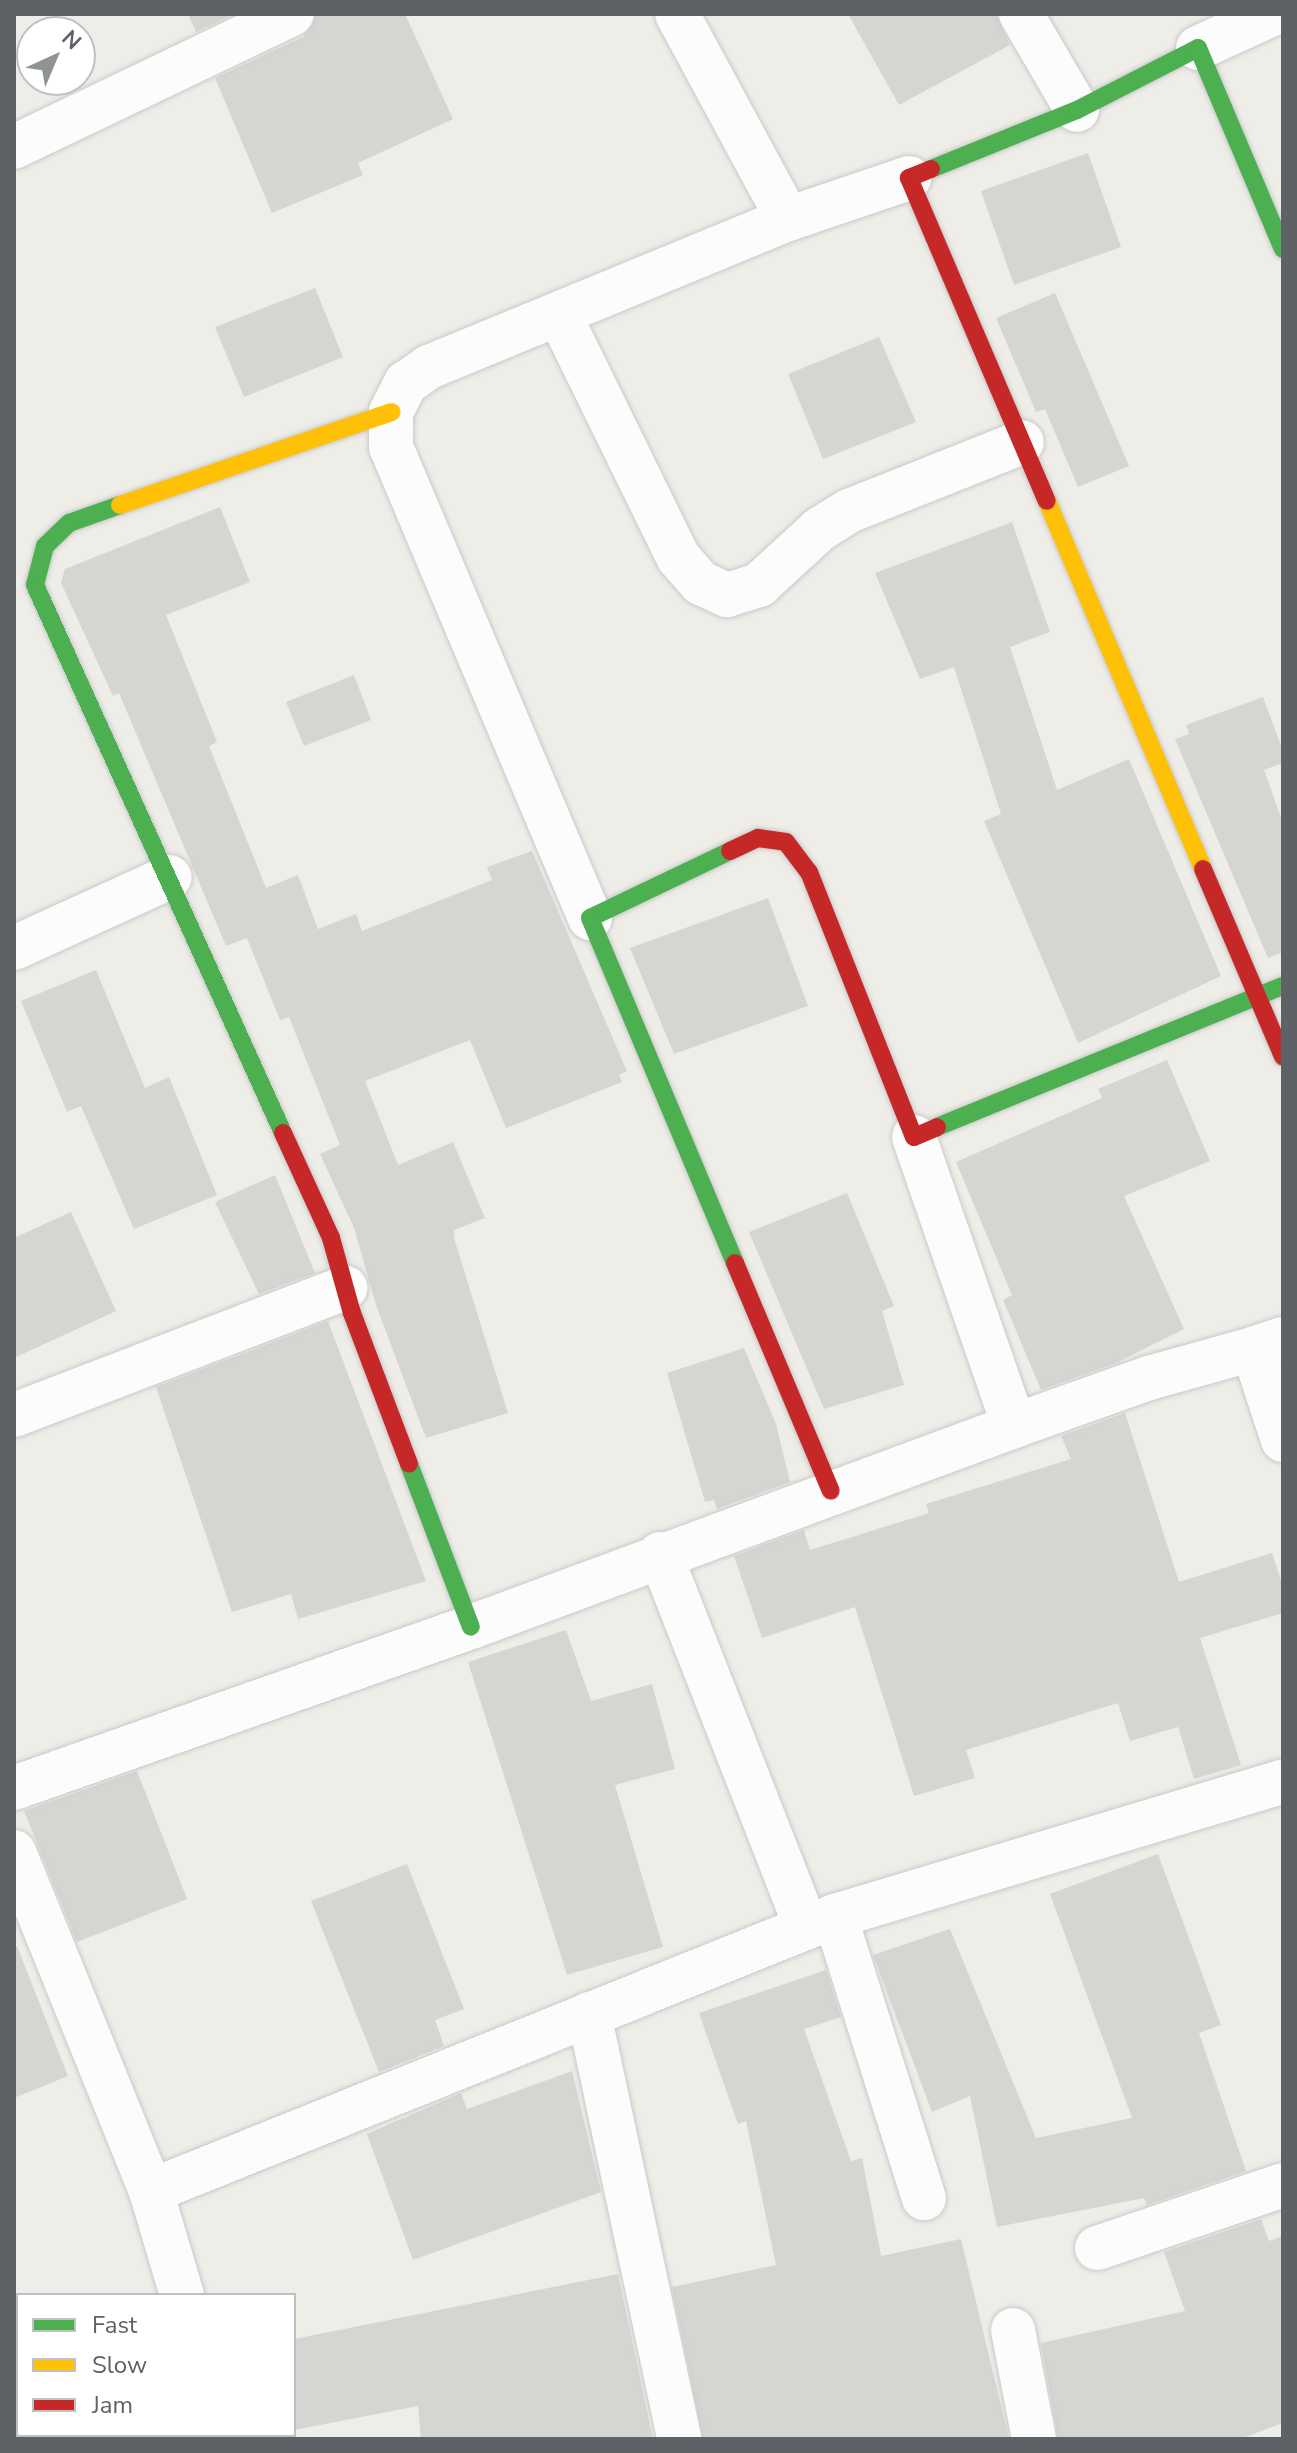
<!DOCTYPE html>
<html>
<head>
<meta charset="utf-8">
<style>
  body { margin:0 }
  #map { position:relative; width:1297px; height:2453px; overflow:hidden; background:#eeede8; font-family:"Nunito Sans",sans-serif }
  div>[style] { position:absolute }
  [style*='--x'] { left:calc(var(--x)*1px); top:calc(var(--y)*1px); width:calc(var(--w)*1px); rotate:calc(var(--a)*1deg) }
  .building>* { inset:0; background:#d6d5d2 }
  .roads { filter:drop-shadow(0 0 2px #c9c9c9) drop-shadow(0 0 2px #c9c9c9) }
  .street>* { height:44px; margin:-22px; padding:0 22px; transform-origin:22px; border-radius:22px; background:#fcfcfc }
  .fast>* { height:18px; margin:-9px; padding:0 9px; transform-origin:9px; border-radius:9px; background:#4caf50 }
  .slow>* { height:18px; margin:-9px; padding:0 9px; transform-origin:9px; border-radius:9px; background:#ffc107 }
  .jam>* { height:18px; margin:-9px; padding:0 9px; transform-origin:9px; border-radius:9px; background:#c62828 }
  span { translate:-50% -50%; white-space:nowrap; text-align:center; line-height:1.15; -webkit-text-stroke:8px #fff; paint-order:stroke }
  .frame { position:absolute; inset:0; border:16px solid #5e6266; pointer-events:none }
  .legend { position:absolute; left:16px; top:2293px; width:280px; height:144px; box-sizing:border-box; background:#fff; border:2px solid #bfc0c2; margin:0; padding:10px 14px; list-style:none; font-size:24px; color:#5e6266 }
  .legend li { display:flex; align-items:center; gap:16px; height:40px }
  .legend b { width:40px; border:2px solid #bfc0c2 }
  .north { position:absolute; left:16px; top:16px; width:80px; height:80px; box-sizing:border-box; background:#fff; border:2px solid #bfc0c2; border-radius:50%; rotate:44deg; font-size:22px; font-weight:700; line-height:32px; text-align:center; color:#5e6266 }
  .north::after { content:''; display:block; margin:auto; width:28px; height:36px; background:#909394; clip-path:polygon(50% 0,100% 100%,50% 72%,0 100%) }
</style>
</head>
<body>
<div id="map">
  <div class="building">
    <div style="clip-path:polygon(188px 14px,234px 14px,196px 32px)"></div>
    <div style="clip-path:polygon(317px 14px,405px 14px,453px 119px,358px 163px,363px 175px,272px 213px,215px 78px,303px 37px)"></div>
    <div style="clip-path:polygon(848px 14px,996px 14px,1010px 45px,899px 105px)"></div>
    <div style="clip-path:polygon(1088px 153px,1121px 247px,1014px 285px,981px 191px)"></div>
    <div style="clip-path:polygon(315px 288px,343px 357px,244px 397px,215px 327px)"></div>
    <div style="clip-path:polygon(1055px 293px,1129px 466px,1078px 487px,1045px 409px,1036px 412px,996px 318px)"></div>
    <div style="clip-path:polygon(879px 337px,916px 422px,823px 459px,788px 374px)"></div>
    <div style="clip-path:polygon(220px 507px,250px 582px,166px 615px,217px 742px,209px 746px,266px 888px,298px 875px,318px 929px,356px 914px,362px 931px,492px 880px,487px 867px,532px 851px,627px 1071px,619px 1075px,622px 1082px,506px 1128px,470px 1040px,365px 1081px,398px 1165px,453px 1142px,485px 1218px,454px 1230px,454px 1238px,508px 1413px,426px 1438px,376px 1305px,354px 1228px,320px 1154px,340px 1145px,289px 1017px,280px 1020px,247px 938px,226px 946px,119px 693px,113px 696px,61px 583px,65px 569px)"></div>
    <div style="clip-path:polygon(1012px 522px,1050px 632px,1010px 647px,1057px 790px,1129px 759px,1221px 976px,1078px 1043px,984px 821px,1001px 814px,954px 667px,920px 679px,875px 573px)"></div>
    <div style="clip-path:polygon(354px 675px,371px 720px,304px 746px,286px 702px)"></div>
    <div style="clip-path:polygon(1263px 697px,1283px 751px,1283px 763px,1264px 770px,1283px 823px,1283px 952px,1268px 958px,1175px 739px,1189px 734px,1186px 725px)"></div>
    <div style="clip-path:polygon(768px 898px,808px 1006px,674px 1054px,630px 948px)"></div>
    <div style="clip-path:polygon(96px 970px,145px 1088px,169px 1077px,217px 1195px,134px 1229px,81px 1106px,67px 1112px,21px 1001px)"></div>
    <div style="clip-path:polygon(1167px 1060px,1210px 1161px,1124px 1196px,1184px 1329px,1116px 1363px,1041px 1390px,1003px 1300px,1012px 1295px,956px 1162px,1102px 1098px,1098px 1089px)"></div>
    <div style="clip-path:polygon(275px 1175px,315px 1273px,259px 1294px,215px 1202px)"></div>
    <div style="clip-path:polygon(847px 1193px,894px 1306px,882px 1311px,904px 1385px,824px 1409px,749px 1232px)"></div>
    <div style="clip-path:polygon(71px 1212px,116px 1311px,14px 1358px,14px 1238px)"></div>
    <div style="clip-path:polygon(328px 1321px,426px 1581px,298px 1619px,291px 1594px,232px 1612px,156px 1387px)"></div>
    <div style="clip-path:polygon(744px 1348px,776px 1424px,790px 1482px,717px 1509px,714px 1500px,705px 1502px,667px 1373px)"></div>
    <div style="clip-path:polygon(1125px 1413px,1179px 1582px,1272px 1553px,1283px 1586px,1283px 1613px,1200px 1638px,1241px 1765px,1194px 1779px,1178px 1727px,1130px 1741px,1118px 1703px,966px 1750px,975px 1778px,914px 1796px,855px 1607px,762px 1638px,734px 1556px,804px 1530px,810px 1550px,929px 1513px,926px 1504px,1071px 1459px,1061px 1436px)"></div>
    <div style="clip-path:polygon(566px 1630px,591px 1701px,652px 1684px,675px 1769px,615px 1785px,663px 1947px,567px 1975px,468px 1662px)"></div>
    <div style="clip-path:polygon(137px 1771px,187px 1899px,77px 1942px,24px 1811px)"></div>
    <div style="clip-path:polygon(1158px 1854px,1221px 2025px,1199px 2033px,1246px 2171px,1147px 2205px,1144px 2198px,997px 2227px,970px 2096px,932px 2112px,873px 1955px,950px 1929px,1036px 2138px,1132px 2118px,1050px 1894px)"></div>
    <div style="clip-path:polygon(407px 1864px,464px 2009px,435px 2020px,444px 2046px,379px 2072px,311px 1901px)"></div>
    <div style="clip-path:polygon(17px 1946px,68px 2076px,14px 2098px,14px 1947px)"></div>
    <div style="clip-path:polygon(826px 1970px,841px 2017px,804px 2029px,851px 2161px,862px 2158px,881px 2256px,961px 2239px,1009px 2439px,703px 2439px,672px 2287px,776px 2265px,746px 2121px,738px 2124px,699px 2013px)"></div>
    <div style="clip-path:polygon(572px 2071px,601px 2192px,413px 2260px,367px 2134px,461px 2093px,467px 2109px)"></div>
    <div style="clip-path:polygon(1261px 2219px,1269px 2241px,1283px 2236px,1283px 2423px,1240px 2439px,1058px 2439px,1041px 2343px,1185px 2311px,1164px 2252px)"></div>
    <div style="clip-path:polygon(618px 2274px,653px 2439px,421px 2439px,418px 2406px,294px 2430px,294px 2339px)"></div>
  </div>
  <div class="roads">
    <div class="street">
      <div style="--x:677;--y:14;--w:233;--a:61.6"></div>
      <div style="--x:788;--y:219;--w:128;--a:-18.7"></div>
      <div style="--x:1021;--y:14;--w:111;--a:59.7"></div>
      <div style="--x:1198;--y:48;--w:81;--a:-24.7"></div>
      <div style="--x:14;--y:147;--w:308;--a:-25.6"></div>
      <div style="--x:559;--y:314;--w:271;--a:63.9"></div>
      <div style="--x:678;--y:557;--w:35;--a:49"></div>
      <div style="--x:701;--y:583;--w:29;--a:25"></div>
      <div style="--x:727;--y:595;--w:34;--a:-17"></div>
      <div style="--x:759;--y:585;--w:83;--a:-42.6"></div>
      <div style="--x:820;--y:529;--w:34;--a:-32"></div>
      <div style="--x:849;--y:511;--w:186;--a:-21.7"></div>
      <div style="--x:590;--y:918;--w:511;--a:-112.9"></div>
      <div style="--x:391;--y:447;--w:35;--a:-90"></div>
      <div style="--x:391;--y:412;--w:33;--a:-63"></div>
      <div style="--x:406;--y:383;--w:28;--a:-35"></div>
      <div style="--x:429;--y:367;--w:388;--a:-22.4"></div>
      <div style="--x:14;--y:948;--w:171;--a:-24.5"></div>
      <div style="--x:914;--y:1137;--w:306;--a:70.9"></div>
      <div style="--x:1283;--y:1339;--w:32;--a:162"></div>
      <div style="--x:1253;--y:1349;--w:96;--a:71.8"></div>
      <div style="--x:14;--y:1415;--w:355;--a:-21"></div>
      <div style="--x:660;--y:1554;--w:401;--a:68.6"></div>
      <div style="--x:14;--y:1788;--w:485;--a:-19.4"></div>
      <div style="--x:471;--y:1627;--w:579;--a:-20.31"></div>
      <div style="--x:1014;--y:1426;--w:143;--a:-19.6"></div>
      <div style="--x:1149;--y:1378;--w:108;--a:-15.6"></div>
      <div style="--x:14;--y:1852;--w:366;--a:68"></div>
      <div style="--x:151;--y:2191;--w:109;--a:73.4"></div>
      <div style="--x:835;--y:1916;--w:296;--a:72.5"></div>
      <div style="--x:589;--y:2014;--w:434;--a:78"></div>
      <div style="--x:151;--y:2191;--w:737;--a:-21.9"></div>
      <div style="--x:835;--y:1916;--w:468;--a:-16.7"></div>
      <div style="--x:1097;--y:2248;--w:196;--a:-18.7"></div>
      <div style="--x:1013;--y:2330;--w:111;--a:79.1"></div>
      <div style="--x:223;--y:2435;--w:4;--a:63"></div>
    </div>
    <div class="fast">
      <div style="--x:931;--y:169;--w:157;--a:-22"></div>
      <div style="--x:1077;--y:110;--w:136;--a:-27.1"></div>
      <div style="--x:1198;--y:48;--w:218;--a:67.1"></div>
      <div style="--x:120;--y:505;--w:54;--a:160.6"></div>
      <div style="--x:69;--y:523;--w:33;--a:136"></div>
      <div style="--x:45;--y:546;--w:40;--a:104.4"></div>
      <div style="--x:35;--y:585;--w:602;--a:65.65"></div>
      <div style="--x:730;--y:851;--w:155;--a:154.4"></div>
      <div style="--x:590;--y:918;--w:374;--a:67.2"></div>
      <div style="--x:937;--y:1127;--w:374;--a:-22.2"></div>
      <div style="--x:409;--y:1464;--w:174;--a:69.2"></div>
    </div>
    <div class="slow">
      <div style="--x:1047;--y:501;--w:400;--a:67"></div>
      <div style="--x:120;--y:505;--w:287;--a:-18.9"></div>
    </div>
    <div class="jam">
      <div style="--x:931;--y:169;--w:24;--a:158"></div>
      <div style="--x:909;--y:178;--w:351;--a:66.9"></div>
      <div style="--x:730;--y:851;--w:31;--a:-25"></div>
      <div style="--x:758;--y:838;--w:28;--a:8"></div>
      <div style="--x:786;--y:842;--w:38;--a:53"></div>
      <div style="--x:809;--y:872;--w:285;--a:68.4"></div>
      <div style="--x:914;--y:1137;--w:25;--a:-23"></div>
      <div style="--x:1203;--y:869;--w:204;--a:66.9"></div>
      <div style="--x:283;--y:1133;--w:115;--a:65.4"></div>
      <div style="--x:331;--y:1238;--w:78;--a:74.4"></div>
      <div style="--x:352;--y:1313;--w:161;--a:69.3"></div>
      <div style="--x:735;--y:1263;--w:247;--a:67.2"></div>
    </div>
  </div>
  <div class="frame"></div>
  <ul class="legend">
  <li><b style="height:10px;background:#4caf50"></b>Fast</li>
  <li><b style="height:10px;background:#ffc107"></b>Slow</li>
  <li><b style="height:10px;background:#c62828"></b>Jam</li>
  </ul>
  <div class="north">N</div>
</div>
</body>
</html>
